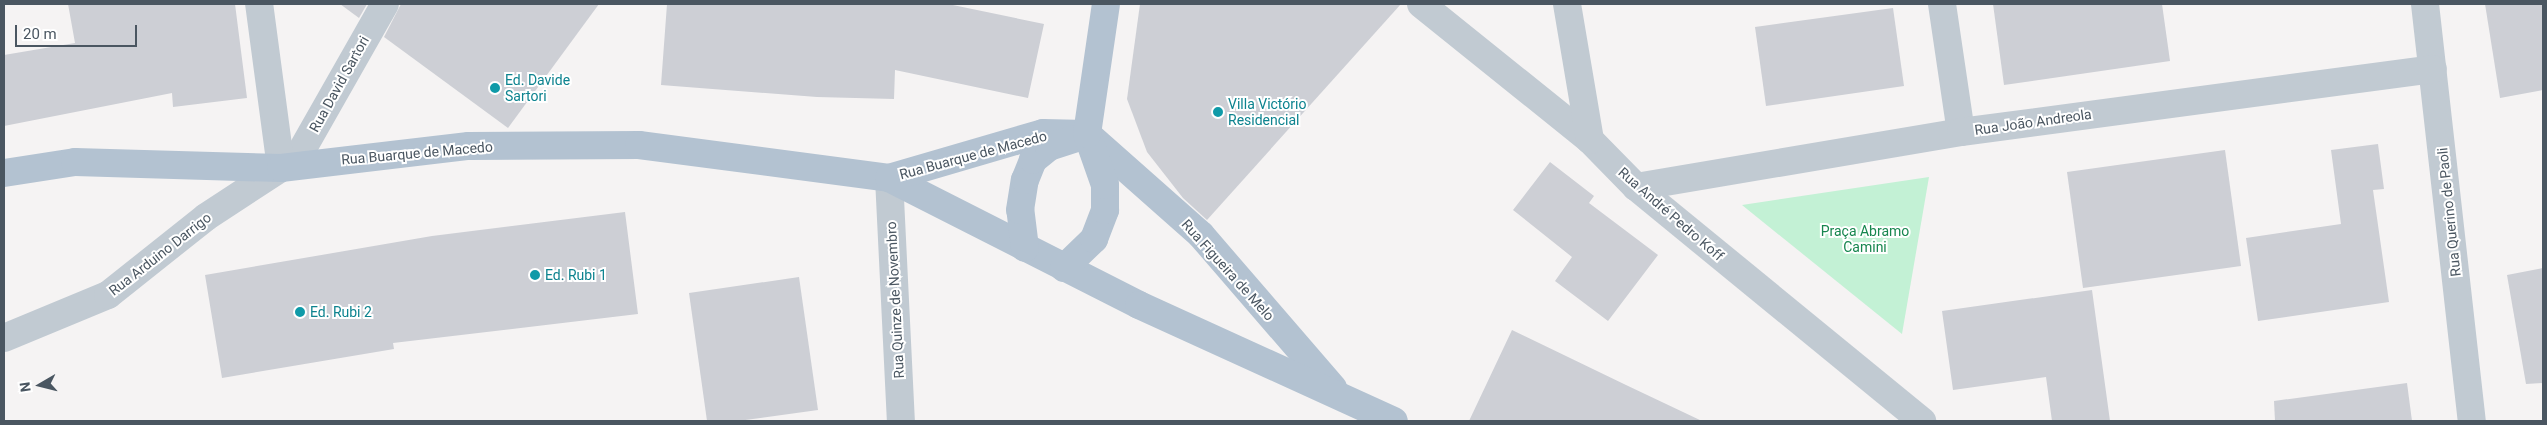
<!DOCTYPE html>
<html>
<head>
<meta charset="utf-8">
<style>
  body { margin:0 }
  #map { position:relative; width:2547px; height:425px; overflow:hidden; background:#f5f3f3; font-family:Roboto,sans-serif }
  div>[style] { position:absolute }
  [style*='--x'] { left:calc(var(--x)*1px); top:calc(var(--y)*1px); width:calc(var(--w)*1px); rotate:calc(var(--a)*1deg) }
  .green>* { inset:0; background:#c3f1d5 }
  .building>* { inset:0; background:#cdcfd5 }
  .minor>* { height:28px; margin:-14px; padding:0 14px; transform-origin:14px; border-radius:14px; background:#c1cad2 }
  .major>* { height:28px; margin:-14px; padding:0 14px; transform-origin:14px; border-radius:14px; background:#b3c2d1 }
  .dots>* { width:14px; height:14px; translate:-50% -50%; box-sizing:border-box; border:2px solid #fff; border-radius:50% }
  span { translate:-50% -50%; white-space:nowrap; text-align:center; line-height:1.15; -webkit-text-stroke:4px #fff; paint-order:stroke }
  .culture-label { font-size:14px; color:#0d838f }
  .left { translate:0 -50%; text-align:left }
  .street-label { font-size:14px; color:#4a5661 }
  .park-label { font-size:14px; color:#17864f }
  .frame { position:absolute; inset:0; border:5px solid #4a5661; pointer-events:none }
  .north { position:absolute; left:15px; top:360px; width:50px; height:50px; -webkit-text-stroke:4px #fff; paint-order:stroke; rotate:262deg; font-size:14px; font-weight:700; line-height:20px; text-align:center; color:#4a5661 }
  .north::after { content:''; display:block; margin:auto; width:18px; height:22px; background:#4a5661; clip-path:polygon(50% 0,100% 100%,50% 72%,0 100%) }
  .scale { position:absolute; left:15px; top:25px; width:122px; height:22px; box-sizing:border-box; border:2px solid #4a5661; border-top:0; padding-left:6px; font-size:15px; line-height:18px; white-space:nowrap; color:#4a5661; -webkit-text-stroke:4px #fff; paint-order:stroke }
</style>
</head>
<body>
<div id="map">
  <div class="green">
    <div style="clip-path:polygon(1929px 177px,1902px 334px,1742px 205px)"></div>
  </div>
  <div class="building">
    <div style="clip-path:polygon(68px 4px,235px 4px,247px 98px,173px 107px,172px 93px,4px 126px,4px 55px,75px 43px)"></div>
    <div style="clip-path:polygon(340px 4px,367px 4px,359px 18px)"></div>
    <div style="clip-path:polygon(401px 4px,599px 4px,508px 128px,384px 37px)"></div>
    <div style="clip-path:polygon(667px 4px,948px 4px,1044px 24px,1028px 98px,895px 70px,894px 99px,817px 97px,661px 85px)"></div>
    <div style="clip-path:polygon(1140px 4px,1401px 4px,1207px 220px,1183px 198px,1147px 152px,1127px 99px)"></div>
    <div style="clip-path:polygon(1993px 4px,2162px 4px,2170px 61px,2004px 85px)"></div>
    <div style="clip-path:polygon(2485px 4px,2543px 4px,2543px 90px,2500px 98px)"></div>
    <div style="clip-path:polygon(1893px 8px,1904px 86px,1766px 106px,1755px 27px)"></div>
    <div style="clip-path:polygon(2378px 144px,2384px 189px,2373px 190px,2389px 302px,2258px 321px,2246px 238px,2341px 224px,2331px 150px)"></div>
    <div style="clip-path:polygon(2225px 150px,2241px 266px,2083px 288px,2067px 172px)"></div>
    <div style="clip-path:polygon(1550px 162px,1594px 196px,1589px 203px,1658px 255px,1608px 321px,1555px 281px,1572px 257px,1513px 210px)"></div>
    <div style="clip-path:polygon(625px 212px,638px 314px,393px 343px,394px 349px,222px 378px,205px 275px,432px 236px)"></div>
    <div style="clip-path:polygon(2543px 268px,2543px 383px,2526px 384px,2507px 275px)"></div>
    <div style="clip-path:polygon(799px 277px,818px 410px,738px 421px,707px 421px,689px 293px)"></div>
    <div style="clip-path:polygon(2092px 290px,2110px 421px,2052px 421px,2046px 377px,1953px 390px,1942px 311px)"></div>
    <div style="clip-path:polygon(1512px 330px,1626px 385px,1702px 421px,1469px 421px)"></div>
    <div style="clip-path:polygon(2407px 383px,2412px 421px,2275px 421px,2274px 401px)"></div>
  </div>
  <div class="minor">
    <div style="--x:1421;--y:4;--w:217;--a:38.8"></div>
    <div style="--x:1590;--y:140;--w:66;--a:45.6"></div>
    <div style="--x:1636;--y:187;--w:370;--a:39.3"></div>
    <div style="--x:1567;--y:4;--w:138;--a:80.4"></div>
    <div style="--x:1942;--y:4;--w:129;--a:81.6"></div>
    <div style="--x:2425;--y:4;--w:420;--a:83.6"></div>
    <div style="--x:294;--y:164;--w:184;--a:-60.4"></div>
    <div style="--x:889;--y:178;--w:243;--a:87.2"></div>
    <div style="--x:1636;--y:187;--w:330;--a:-9.6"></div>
    <div style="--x:1961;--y:132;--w:476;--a:-7.6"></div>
    <div style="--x:4;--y:338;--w:113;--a:-22.5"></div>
    <div style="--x:108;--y:295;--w:125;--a:-38.5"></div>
    <div style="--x:206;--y:217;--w:90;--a:-33.2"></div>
    <div style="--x:281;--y:168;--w:165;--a:-97.6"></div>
  </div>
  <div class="major">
    <div style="--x:1087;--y:134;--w:152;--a:41.5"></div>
    <div style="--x:1201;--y:235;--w:202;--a:49.2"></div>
    <div style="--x:4;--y:173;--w:72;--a:-8.8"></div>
    <div style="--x:75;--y:162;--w:206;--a:1.7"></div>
    <div style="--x:281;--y:168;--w:189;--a:-6.7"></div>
    <div style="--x:469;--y:146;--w:170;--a:-0.3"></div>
    <div style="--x:639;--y:145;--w:252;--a:7.5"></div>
    <div style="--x:889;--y:178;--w:280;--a:26.9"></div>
    <div style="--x:1139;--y:305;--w:280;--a:24.5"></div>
    <div style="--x:889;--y:178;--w:160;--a:-16.3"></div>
    <div style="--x:1043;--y:133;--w:44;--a:1.3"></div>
    <div style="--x:1025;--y:248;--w:38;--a:-97"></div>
    <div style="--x:1020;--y:210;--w:30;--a:-81"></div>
    <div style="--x:1025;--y:180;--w:22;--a:-68"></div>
    <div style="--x:1033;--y:160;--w:21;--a:-39"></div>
    <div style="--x:1049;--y:147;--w:26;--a:-18"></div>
    <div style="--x:1064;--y:268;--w:42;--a:-44"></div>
    <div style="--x:1094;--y:239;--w:31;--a:-69"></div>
    <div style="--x:1105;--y:210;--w:25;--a:-90"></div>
    <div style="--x:1105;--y:185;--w:54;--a:-109.4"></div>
    <div style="--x:1087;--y:134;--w:131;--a:-81.7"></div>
  </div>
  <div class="dots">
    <div style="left:495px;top:88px;background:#0f9aa8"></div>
    <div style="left:1218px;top:112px;background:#0f9aa8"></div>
    <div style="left:535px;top:275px;background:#0f9aa8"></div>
    <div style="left:300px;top:312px;background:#0f9aa8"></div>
  </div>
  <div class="culture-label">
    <span class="left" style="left:505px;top:88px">Ed. Davide<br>Sartori</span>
    <span class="left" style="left:1228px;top:112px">Villa Victório<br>Residencial</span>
    <span class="left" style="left:545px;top:275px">Ed. Rubi 1</span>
    <span class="left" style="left:310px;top:312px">Ed. Rubi 2</span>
  </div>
  <div class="street-label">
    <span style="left:339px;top:84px;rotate:-61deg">Rua David Sartori</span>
    <span style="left:2033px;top:122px;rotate:-8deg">Rua João Andreola</span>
    <span style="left:417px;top:153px;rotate:-5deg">Rua Buarque de Macedo</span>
    <span style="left:973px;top:155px;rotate:-15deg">Rua Buarque de Macedo</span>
    <span style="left:2449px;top:212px;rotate:-96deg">Rua Querino de Paoli</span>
    <span style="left:1671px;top:214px;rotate:41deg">Rua André Pedro Koff</span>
    <span style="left:160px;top:254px;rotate:-38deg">Rua Arduino Darrigo</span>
    <span style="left:1228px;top:270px;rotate:48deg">Rua Figueira de Melo</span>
    <span style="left:895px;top:300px;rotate:-93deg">Rua Quinze de Novembro</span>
  </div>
  <div class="park-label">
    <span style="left:1865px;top:239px">Praça Abramo<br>Camini</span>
  </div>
  <div class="frame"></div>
  <div class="north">N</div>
  <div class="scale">20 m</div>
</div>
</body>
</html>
